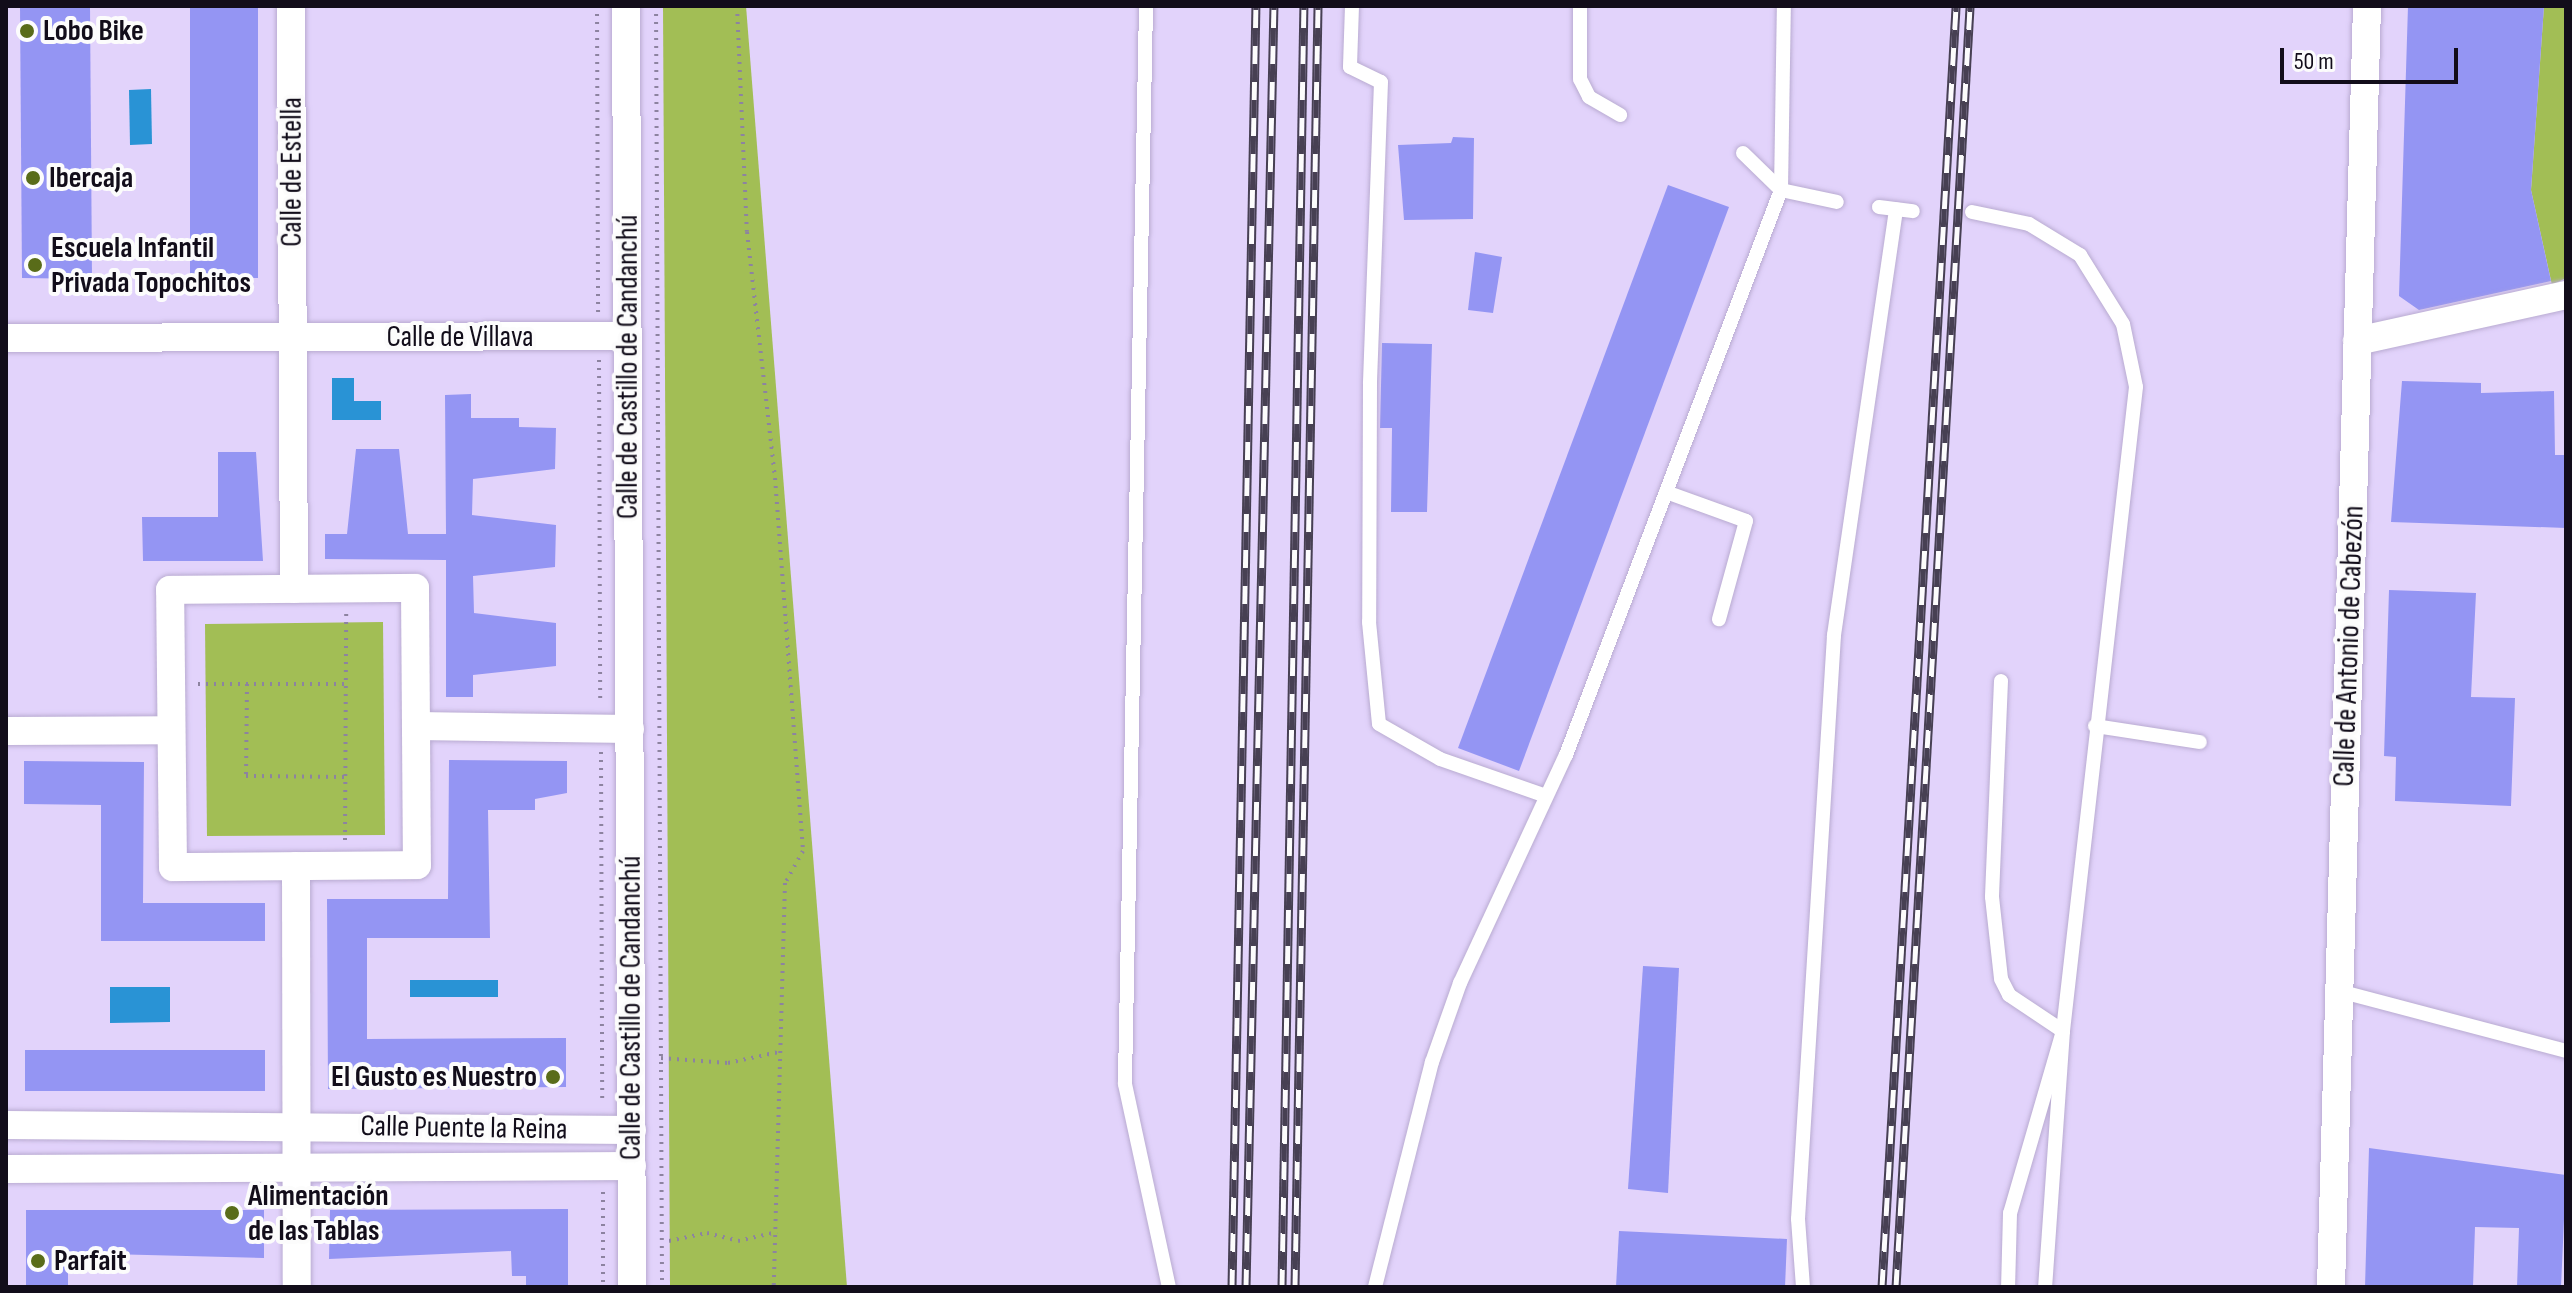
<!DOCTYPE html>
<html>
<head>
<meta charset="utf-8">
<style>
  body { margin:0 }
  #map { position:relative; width:2572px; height:1293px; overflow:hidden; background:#e2d3fb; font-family:"Sofia Sans Condensed",sans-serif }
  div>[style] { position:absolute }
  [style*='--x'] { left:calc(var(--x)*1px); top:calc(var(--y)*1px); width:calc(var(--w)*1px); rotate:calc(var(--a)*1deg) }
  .green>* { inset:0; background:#a2be55 }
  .water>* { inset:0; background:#2993d5 }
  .building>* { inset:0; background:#9495f3 }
  .path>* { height:4px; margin-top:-2px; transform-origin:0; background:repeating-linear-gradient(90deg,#8d83a0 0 2px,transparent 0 8px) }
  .roads { filter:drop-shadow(0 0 2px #b9abd1) drop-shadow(0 0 2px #b9abd1) }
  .lane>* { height:14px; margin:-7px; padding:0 7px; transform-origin:7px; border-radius:7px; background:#fff }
  .street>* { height:28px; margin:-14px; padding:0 14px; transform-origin:14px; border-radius:14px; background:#fff }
  .rail>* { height:9px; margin-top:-4.5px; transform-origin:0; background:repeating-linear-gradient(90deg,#fcfcfc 0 18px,#474053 0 36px); box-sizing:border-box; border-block:2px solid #474053 }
  .dots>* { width:22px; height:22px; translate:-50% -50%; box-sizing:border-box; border:4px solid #fcfcfc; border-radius:50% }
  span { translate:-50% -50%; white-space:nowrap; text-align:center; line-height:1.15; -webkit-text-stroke:8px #fcfcfc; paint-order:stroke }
  .poi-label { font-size:30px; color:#120d1a; font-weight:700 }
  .left { translate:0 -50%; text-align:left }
  .right { translate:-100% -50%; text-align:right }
  .street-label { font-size:30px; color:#120d1a }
  .frame { position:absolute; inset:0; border:8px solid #120d1a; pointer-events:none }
  .scale { position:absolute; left:2280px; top:48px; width:178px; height:36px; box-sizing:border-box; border:4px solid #120d1a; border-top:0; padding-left:10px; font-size:24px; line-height:28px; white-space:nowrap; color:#120d1a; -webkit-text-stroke:6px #fcfcfc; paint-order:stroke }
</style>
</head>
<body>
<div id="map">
  <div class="green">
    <div style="clip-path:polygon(663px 6px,746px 6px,847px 1287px,670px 1287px)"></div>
    <div style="clip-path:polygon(2544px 6px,2566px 6px,2566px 278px,2552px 285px,2531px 190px)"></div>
    <div style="clip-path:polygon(383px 622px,385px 835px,207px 836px,205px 624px)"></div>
  </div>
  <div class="water">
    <div style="clip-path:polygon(151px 89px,152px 144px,130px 145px,129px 90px)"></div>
    <div style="clip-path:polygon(332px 378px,354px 378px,354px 401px,381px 401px,381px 420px,332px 420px)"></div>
    <div style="clip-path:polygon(410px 980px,498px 980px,498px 997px,410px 997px)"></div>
    <div style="clip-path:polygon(110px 987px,170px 987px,170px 1022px,110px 1023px)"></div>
  </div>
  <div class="building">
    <div style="clip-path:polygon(20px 6px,90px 6px,92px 279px,22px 278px)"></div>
    <div style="clip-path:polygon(190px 6px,258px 6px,258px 278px,190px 278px)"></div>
    <div style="clip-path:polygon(2408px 6px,2544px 6px,2531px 190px,2551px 281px,2419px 310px,2399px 296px)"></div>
    <div style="clip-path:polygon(1453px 137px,1474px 138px,1473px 219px,1404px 220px,1398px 145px,1451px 143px)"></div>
    <div style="clip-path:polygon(1668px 185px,1729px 207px,1519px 771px,1458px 748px)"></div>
    <div style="clip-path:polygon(1475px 252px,1502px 257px,1493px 313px,1468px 310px)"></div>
    <div style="clip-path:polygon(1382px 343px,1432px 344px,1427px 512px,1391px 512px,1392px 428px,1380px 428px)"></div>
    <div style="clip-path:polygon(2402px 381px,2481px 383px,2481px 393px,2554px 391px,2555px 455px,2566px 455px,2566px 528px,2391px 522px)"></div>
    <div style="clip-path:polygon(471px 394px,471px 418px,519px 418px,519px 427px,556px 428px,555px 469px,473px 479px,472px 515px,556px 525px,555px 567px,473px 576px,474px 613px,556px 623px,556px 666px,473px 675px,473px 697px,446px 697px,446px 560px,325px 559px,325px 534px,347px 534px,356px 449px,399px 449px,408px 534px,446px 534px,445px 395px)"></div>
    <div style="clip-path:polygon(218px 452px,256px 452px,263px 561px,143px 561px,142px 517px,218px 517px)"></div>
    <div style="clip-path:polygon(2389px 590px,2476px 593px,2471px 697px,2515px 698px,2511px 806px,2395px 801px,2396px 757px,2384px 756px)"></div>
    <div style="clip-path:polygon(449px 760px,567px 761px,567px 793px,535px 799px,535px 810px,488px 810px,490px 938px,367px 938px,367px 1039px,566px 1038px,566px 1087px,328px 1089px,327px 899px,448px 899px)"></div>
    <div style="clip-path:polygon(24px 761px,144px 762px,143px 903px,265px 903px,265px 941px,101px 941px,101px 805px,24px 804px)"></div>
    <div style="clip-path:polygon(1643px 966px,1679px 968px,1668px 1193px,1628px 1189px)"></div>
    <div style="clip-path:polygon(25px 1050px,265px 1050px,265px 1091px,25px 1091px)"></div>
    <div style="clip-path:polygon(2369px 1148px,2566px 1175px,2561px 1287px,2517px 1287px,2519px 1228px,2475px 1227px,2473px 1287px,2365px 1287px)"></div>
    <div style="clip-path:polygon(568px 1209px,568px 1287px,526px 1287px,526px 1276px,512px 1276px,511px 1251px,329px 1259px,330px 1210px)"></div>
    <div style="clip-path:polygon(26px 1210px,264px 1210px,264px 1258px,68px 1253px,68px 1287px,26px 1287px)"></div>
    <div style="clip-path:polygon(1619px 1231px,1787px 1239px,1785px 1287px,1616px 1287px)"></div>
  </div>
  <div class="path">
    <div style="--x:597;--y:6;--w:306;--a:89.8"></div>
    <div style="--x:656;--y:6;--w:1281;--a:89.73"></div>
    <div style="--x:737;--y:6;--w:226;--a:87.5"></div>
    <div style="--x:747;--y:232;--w:248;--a:83.5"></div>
    <div style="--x:775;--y:478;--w:374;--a:85.7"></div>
    <div style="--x:803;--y:851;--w:37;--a:119"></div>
    <div style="--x:785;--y:883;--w:404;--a:91.6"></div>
    <div style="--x:599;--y:360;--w:344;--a:89.8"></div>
    <div style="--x:198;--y:684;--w:147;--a:0"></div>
    <div style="--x:247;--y:684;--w:92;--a:90.6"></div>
    <div style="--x:246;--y:776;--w:99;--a:0.6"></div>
    <div style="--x:601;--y:752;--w:352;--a:89.8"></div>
    <div style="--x:345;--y:840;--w:228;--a:-89.7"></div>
    <div style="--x:661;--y:1058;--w:67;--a:4.3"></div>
    <div style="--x:728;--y:1063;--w:52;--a:-12.2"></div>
    <div style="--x:603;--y:1192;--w:95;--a:90"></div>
    <div style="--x:669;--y:1241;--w:39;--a:-12"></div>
    <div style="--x:707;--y:1233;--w:32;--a:14"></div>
    <div style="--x:738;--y:1241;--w:40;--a:-13"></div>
  </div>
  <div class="roads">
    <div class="lane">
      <div style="--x:1146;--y:6;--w:1078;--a:91.12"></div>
      <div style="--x:1125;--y:1084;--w:208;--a:77.8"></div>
      <div style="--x:1352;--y:6;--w:61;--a:91.9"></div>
      <div style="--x:1350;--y:67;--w:34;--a:26"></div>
      <div style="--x:1381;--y:82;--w:302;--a:92.1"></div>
      <div style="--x:1370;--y:384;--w:238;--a:90.2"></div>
      <div style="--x:1369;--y:622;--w:102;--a:84.4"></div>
      <div style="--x:1379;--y:724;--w:70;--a:29.8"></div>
      <div style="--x:1440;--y:759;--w:112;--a:19.2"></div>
      <div style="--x:1580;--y:6;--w:73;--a:90"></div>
      <div style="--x:1580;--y:79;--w:20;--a:63"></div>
      <div style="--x:1589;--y:97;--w:36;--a:30"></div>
      <div style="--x:1743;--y:153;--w:53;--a:44.2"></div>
      <div style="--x:1781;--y:190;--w:57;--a:12.1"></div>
      <div style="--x:1879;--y:207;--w:34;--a:7"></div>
      <div style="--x:1972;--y:212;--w:58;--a:11.9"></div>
      <div style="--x:2029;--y:224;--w:60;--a:31.3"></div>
      <div style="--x:2080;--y:255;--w:81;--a:58.1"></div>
      <div style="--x:2123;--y:324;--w:64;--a:78.3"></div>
      <div style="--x:2136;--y:387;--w:648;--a:96.47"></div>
      <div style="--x:2063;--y:1031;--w:190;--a:106.2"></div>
      <div style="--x:2010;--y:1213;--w:74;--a:91.5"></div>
      <div style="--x:1666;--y:492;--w:85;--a:19.9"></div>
      <div style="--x:1746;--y:521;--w:102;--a:105.4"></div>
      <div style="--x:2001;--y:681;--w:216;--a:92.4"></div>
      <div style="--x:1992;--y:897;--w:82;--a:83.7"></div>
      <div style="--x:2001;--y:979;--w:18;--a:63"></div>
      <div style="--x:2009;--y:995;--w:65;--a:33.7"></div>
      <div style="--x:2063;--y:1031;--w:257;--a:94"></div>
      <div style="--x:2095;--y:726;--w:106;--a:8.7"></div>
      <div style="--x:2339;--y:991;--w:235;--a:14.8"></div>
      <div style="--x:1375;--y:1287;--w:232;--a:-75.8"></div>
      <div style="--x:1432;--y:1062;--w:84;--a:-70.5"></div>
      <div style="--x:1460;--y:983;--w:251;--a:-65.1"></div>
      <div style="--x:1566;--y:755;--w:605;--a:-69.17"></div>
      <div style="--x:1781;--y:190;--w:184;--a:-89.1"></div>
      <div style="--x:1803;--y:1287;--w:68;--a:-94.2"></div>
      <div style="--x:1798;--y:1219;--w:585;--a:-86.47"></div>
      <div style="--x:1834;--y:635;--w:430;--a:-81.7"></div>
    </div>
    <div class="street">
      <div style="--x:291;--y:6;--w:583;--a:89.71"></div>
      <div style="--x:626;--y:6;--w:1281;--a:89.73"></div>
      <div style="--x:6;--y:338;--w:622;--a:-0.18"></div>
      <div style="--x:2357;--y:341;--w:214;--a:-12.4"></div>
      <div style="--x:415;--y:588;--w:277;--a:89.6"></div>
      <div style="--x:417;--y:865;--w:244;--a:179.5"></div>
      <div style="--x:173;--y:867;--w:277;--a:-90.6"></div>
      <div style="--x:170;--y:590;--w:245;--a:-0.5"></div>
      <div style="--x:416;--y:726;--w:214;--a:0.8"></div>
      <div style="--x:6;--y:731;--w:165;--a:-0.3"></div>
      <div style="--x:296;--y:866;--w:421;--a:89.9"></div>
      <div style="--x:6;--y:1125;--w:626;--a:0.46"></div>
      <div style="--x:6;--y:1169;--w:626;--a:-0.27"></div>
      <div style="--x:2331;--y:1287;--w:1282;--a:-88.39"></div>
    </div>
  </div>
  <div class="rail">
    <div style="--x:1232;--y:1287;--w:1281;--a:-88.93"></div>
    <div style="--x:1246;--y:1287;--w:1281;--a:-88.75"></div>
    <div style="--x:1282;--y:1287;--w:1281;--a:-89.02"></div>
    <div style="--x:1295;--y:1287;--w:1281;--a:-88.97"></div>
    <div style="--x:1882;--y:1287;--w:1283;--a:-86.69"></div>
    <div style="--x:1896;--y:1287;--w:1283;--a:-86.69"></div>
  </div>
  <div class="dots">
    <div style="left:27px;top:31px;background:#596c19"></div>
    <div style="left:33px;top:178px;background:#596c19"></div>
    <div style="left:35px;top:265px;background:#596c19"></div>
    <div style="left:553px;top:1077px;background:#596c19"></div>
    <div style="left:232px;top:1213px;background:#596c19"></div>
    <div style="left:38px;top:1261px;background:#596c19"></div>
  </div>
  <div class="poi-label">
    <span class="left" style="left:43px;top:31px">Lobo Bike</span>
    <span class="left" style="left:49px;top:178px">Ibercaja</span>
    <span class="left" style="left:51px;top:265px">Escuela Infantil<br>Privada Topochitos</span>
    <span class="right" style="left:537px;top:1077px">El Gusto es Nuestro</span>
    <span class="left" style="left:248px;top:1213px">Alimentación<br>de las Tablas</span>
    <span class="left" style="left:54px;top:1261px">Parfait</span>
  </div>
  <div class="street-label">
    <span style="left:292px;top:172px;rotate:-90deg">Calle de Estella</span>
    <span style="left:460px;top:337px">Calle de Villava</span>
    <span style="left:628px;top:367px;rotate:-90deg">Calle de Castillo de Candanchú</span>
    <span style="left:2349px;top:646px;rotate:-88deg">Calle de Antonio de Cabezón</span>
    <span style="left:631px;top:1008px;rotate:-90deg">Calle de Castillo de Candanchú</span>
    <span style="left:464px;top:1128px;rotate:1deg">Calle Puente la Reina</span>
  </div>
  <div class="frame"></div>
  <div class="scale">50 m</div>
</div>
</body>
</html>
